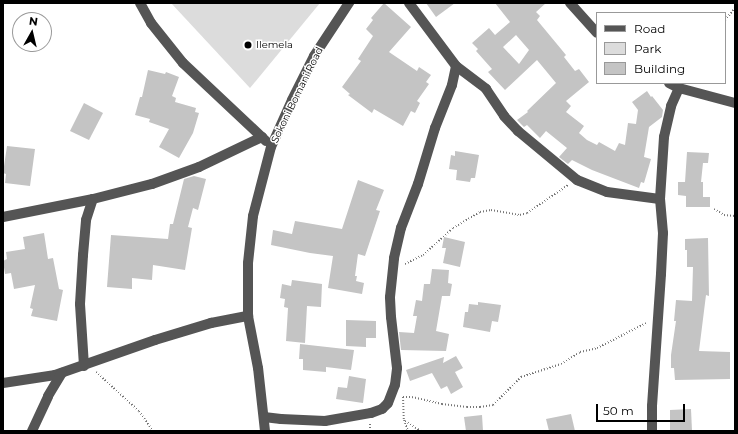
<!DOCTYPE html>
<html>
<head>
<meta charset="utf-8">
<style>
  body { margin:0 }
  #map { position:relative; width:738px; height:434px; overflow:hidden; background:#fff; font-family:Montserrat,sans-serif }
  div>[style] { position:absolute }
  [style*='--x'] { left:calc(var(--x)*1px); top:calc(var(--y)*1px); width:calc(var(--w)*1px); rotate:calc(var(--a)*1deg) }
  .green>* { inset:0; background:#dcdcdc }
  .building>* { inset:0; background:#c4c4c4 }
  .path>* { height:2px; margin-top:-1px; transform-origin:0; background:repeating-linear-gradient(90deg,#777 0 1px,transparent 0 3px) }
  .minor>* { height:10px; margin:-5px; padding:0 5px; transform-origin:5px; border-radius:5px; background:#555 }
  .dots>* { width:11px; height:11px; translate:-50% -50%; box-sizing:border-box; border:2px solid #fff; border-radius:50% }
  span { translate:-50% -50%; white-space:nowrap; text-align:center; line-height:1.15; -webkit-text-stroke:3px #fff; paint-order:stroke }
  .poi-label { font-size:10px; color:#000 }
  .left { translate:0 -50%; text-align:left }
  .street-label { font-size:10px; color:#000 }
  .frame { position:absolute; inset:0; border:4px solid #000; pointer-events:none }
  .legend { position:absolute; left:596px; top:12px; width:130px; height:72px; box-sizing:border-box; background:#fff; border:1px solid #999; margin:0; padding:5px 7px; list-style:none; font-size:12px; color:#000 }
  .legend li { display:flex; align-items:center; gap:8px; height:20px }
  .legend b { width:20px; border:1px solid #999 }
  .north { position:absolute; left:12px; top:12px; width:40px; height:40px; box-sizing:border-box; background:#fff; border:1px solid #999; border-radius:50%; rotate:8deg; font-size:11px; font-weight:700; line-height:16px; text-align:center; color:#000 }
  .north::after { content:''; display:block; margin:auto; width:14px; height:18px; background:#000; clip-path:polygon(50% 0,100% 100%,50% 72%,0 100%) }
  .scale { position:absolute; left:596px; top:404px; width:89px; height:18px; box-sizing:border-box; border:2px solid #000; border-top:0; padding-left:5px; font-size:12px; line-height:14px; white-space:nowrap; color:#000; -webkit-text-stroke:3px #fff; paint-order:stroke }
</style>
</head>
<body>
<div id="map">
  <div class="green">
    <div style="clip-path:polygon(171px 3px,320px 3px,250px 88px)"></div>
  </div>
  <div class="building">
    <div style="clip-path:polygon(384px 3px,411px 27px,389px 52px,417px 71px,419px 67px,431px 75px,426px 82px,429px 84px,417px 101px,420px 103px,415px 113px,411px 111px,403px 126px,374px 109px,372px 113px,348px 95px,350px 94px,342px 87px,361px 61px,358px 59px,373px 36px,366px 29px,373px 20px,371px 18px)"></div>
    <div style="clip-path:polygon(426px 3px,455px 3px,436px 17px)"></div>
    <div style="clip-path:polygon(evenodd,495px 3px,546px 3px,536px 12px,540px 16px,537px 20px,566px 55px,564px 57px,575px 71px,579px 69px,589px 82px,566px 101px,571px 106px,566px 112px,584px 126px,579px 133px,587px 140px,597px 145px,599px 142px,615px 151px,619px 143px,625px 145px,628px 123px,636px 124px,638px 110px,632px 102px,647px 91px,651px 97px,652px 96px,663px 110px,662px 117px,649px 127px,644px 157px,651px 159px,644px 183px,641px 182px,639px 188px,592px 170px,572px 160px,568px 164px,559px 157px,567px 148px,546px 131px,540px 138px,527px 125px,524px 127px,517px 120px,528px 112px,527px 111px,556px 83px,537px 60px,505px 90px,488px 72px,492px 69px,476px 51px,478px 49px,472px 43px,489px 28px,495px 35px,510px 22px,495px 3px,516px 35px,529px 50px,519px 64px,503px 47px,516px 35px)"></div>
    <div style="clip-path:polygon(148px 70px,165px 74px,166px 72px,179px 77px,172px 96px,176px 98px,175px 102px,196px 108px,195px 112px,199px 113px,193px 133px,179px 158px,159px 147px,169px 129px,149px 122px,150px 119px,135px 115px,140px 97px,142px 97px)"></div>
    <div style="clip-path:polygon(84px 103px,103px 113px,89px 140px,70px 131px)"></div>
    <div style="clip-path:polygon(7px 146px,35px 149px,30px 186px,5px 183px,6px 174px,3px 173px)"></div>
    <div style="clip-path:polygon(455px 151px,479px 155px,475px 178px,471px 178px,470px 182px,456px 180px,457px 170px,449px 169px,451px 155px,455px 156px)"></div>
    <div style="clip-path:polygon(687px 152px,709px 153px,708px 163px,703px 163px,701px 182px,703px 182px,703px 197px,710px 197px,710px 207px,686px 207px,686px 196px,678px 195px,678px 182px,685px 182px)"></div>
    <div style="clip-path:polygon(194px 176px,206px 179px,198px 210px,193px 208px,188px 227px,192px 228px,185px 270px,153px 265px,152px 280px,132px 278px,132px 289px,107px 287px,111px 235px,168px 239px,170px 224px,173px 224px,184px 179px)"></div>
    <div style="clip-path:polygon(358px 180px,384px 190px,376px 210px,380px 211px,365px 256px,358px 254px,355px 276px,357px 276px,356px 281px,364px 283px,362px 294px,328px 288px,333px 256px,310px 253px,271px 245px,273px 230px,292px 234px,295px 221px,342px 229px)"></div>
    <div style="clip-path:polygon(44px 233px,48px 259px,53px 258px,59px 289px,63px 290px,57px 321px,31px 316px,33px 309px,30px 308px,35px 285px,14px 289px,11px 273px,5px 274px,3px 261px,7px 259px,6px 252px,25px 249px,23px 237px)"></div>
    <div style="clip-path:polygon(444px 237px,465px 242px,460px 267px,443px 263px,446px 248px,442px 248px)"></div>
    <div style="clip-path:polygon(708px 238px,709px 296px,706px 295px,699px 351px,730px 352px,730px 379px,675px 380px,674px 368px,671px 368px,671px 355px,676px 321px,674px 321px,676px 300px,692px 301px,693px 267px,687px 267px,687px 250px,685px 250px,685px 239px)"></div>
    <div style="clip-path:polygon(432px 269px,449px 270px,448px 283px,452px 284px,450px 296px,442px 296px,436px 331px,449px 334px,446px 351px,401px 350px,399px 332px,414px 333px,417px 316px,413px 316px,416px 300px,422px 301px,424px 284px,430px 284px)"></div>
    <div style="clip-path:polygon(292px 280px,322px 284px,321px 307px,307px 306px,305px 343px,286px 341px,288px 308px,284px 307px,285px 299px,280px 298px,282px 284px,291px 286px)"></div>
    <div style="clip-path:polygon(478px 302px,501px 305px,498px 322px,492px 321px,490px 332px,463px 327px,465px 312px,468px 312px,469px 304px,478px 305px)"></div>
    <div style="clip-path:polygon(346px 320px,376px 321px,376px 338px,366px 338px,366px 347px,346px 346px)"></div>
    <div style="clip-path:polygon(300px 344px,354px 350px,351px 370px,326px 367px,326px 372px,303px 370px,303px 359px,299px 359px)"></div>
    <div style="clip-path:polygon(456px 356px,463px 368px,455px 372px,463px 387px,451px 394px,447px 386px,441px 389px,432px 373px,410px 381px,406px 370px,444px 357px,443px 363px)"></div>
    <div style="clip-path:polygon(349px 376px,366px 379px,363px 403px,336px 399px,338px 387px,347px 388px)"></div>
    <div style="clip-path:polygon(691px 409px,692px 431px,670px 431px,670px 410px)"></div>
    <div style="clip-path:polygon(571px 414px,575px 431px,549px 431px,546px 419px)"></div>
    <div style="clip-path:polygon(482px 415px,483px 431px,466px 431px,464px 417px)"></div>
  </div>
  <div class="path">
    <div style="--x:725;--y:20;--w:16;--a:-50"></div>
    <div style="--x:714;--y:209;--w:12;--a:31"></div>
    <div style="--x:724;--y:215;--w:11;--a:5"></div>
    <div style="--x:405;--y:264;--w:20;--a:-27"></div>
    <div style="--x:423;--y:255;--w:40;--a:-42"></div>
    <div style="--x:453;--y:228;--w:31;--a:-31"></div>
    <div style="--x:480;--y:212;--w:11;--a:-10"></div>
    <div style="--x:491;--y:210;--w:29;--a:10"></div>
    <div style="--x:520;--y:215;--w:7;--a:-16"></div>
    <div style="--x:527;--y:213;--w:50;--a:-34.3"></div>
    <div style="--x:96;--y:372;--w:58;--a:42.2"></div>
    <div style="--x:139;--y:411;--w:24;--a:55"></div>
    <div style="--x:403;--y:397;--w:9;--a:0"></div>
    <div style="--x:412;--y:397;--w:31;--a:13"></div>
    <div style="--x:442;--y:404;--w:25;--a:7"></div>
    <div style="--x:467;--y:407;--w:13;--a:0"></div>
    <div style="--x:480;--y:407;--w:13;--a:-9"></div>
    <div style="--x:493;--y:405;--w:40;--a:-45"></div>
    <div style="--x:521;--y:377;--w:42;--a:-18"></div>
    <div style="--x:561;--y:364;--w:22;--a:-32"></div>
    <div style="--x:580;--y:352;--w:17;--a:-13"></div>
    <div style="--x:597;--y:348;--w:55;--a:-27"></div>
    <div style="--x:403;--y:397;--w:23;--a:88"></div>
    <div style="--x:404;--y:420;--w:12;--a:70"></div>
    <div style="--x:405;--y:421;--w:19;--a:32"></div>
    <div style="--x:370;--y:431;--w:7;--a:-90"></div>
  </div>
  <div class="minor">
    <div style="--x:140;--y:3;--w:23;--a:61"></div>
    <div style="--x:151;--y:23;--w:51;--a:51.3"></div>
    <div style="--x:183;--y:63;--w:114;--a:43.2"></div>
    <div style="--x:409;--y:3;--w:79;--a:53.3"></div>
    <div style="--x:456;--y:66;--w:38;--a:37"></div>
    <div style="--x:486;--y:89;--w:32;--a:56"></div>
    <div style="--x:504;--y:116;--w:21;--a:47"></div>
    <div style="--x:518;--y:131;--w:77;--a:39.7"></div>
    <div style="--x:577;--y:180;--w:32;--a:22"></div>
    <div style="--x:607;--y:192;--w:53;--a:7.5"></div>
    <div style="--x:570;--y:3;--w:40;--a:48"></div>
    <div style="--x:669;--y:83;--w:11;--a:27"></div>
    <div style="--x:679;--y:88;--w:58;--a:15"></div>
    <div style="--x:3;--y:217;--w:92;--a:-11.3"></div>
    <div style="--x:93;--y:199;--w:61;--a:-14.3"></div>
    <div style="--x:152;--y:184;--w:50;--a:-19.9"></div>
    <div style="--x:199;--y:167;--w:70;--a:-25.5"></div>
    <div style="--x:84;--y:366;--w:62;--a:-93.7"></div>
    <div style="--x:80;--y:304;--w:49;--a:-86.5"></div>
    <div style="--x:83;--y:255;--w:35;--a:-85"></div>
    <div style="--x:86;--y:220;--w:22;--a:-72"></div>
    <div style="--x:3;--y:383;--w:53;--a:-8.7"></div>
    <div style="--x:55;--y:375;--w:106;--a:-19.3"></div>
    <div style="--x:155;--y:340;--w:59;--a:-16.9"></div>
    <div style="--x:211;--y:323;--w:38;--a:-11"></div>
    <div style="--x:264;--y:417;--w:17;--a:7"></div>
    <div style="--x:281;--y:419;--w:44;--a:2.6"></div>
    <div style="--x:325;--y:421;--w:47;--a:-9.9"></div>
    <div style="--x:371;--y:413;--w:12;--a:-20"></div>
    <div style="--x:382;--y:409;--w:8;--a:-45"></div>
    <div style="--x:388;--y:403;--w:19;--a:-69"></div>
    <div style="--x:395;--y:385;--w:17;--a:-83"></div>
    <div style="--x:397;--y:368;--w:51;--a:-96.7"></div>
    <div style="--x:391;--y:317;--w:20;--a:-93"></div>
    <div style="--x:390;--y:297;--w:39;--a:-84"></div>
    <div style="--x:394;--y:258;--w:31;--a:-77"></div>
    <div style="--x:401;--y:228;--w:47;--a:-68.9"></div>
    <div style="--x:418;--y:184;--w:59;--a:-73.1"></div>
    <div style="--x:435;--y:128;--w:46;--a:-68.4"></div>
    <div style="--x:452;--y:85;--w:19;--a:-78"></div>
    <div style="--x:32;--y:431;--w:38;--a:-65"></div>
    <div style="--x:48;--y:396;--w:27;--a:-59"></div>
    <div style="--x:265;--y:431;--w:63;--a:-96.3"></div>
    <div style="--x:258;--y:368;--w:53;--a:-100.9"></div>
    <div style="--x:248;--y:316;--w:53;--a:-90"></div>
    <div style="--x:248;--y:263;--w:47;--a:-83.9"></div>
    <div style="--x:253;--y:216;--w:71;--a:-75.4"></div>
    <div style="--x:271;--y:147;--w:51;--a:-65.9"></div>
    <div style="--x:292;--y:100;--w:49;--a:-63.4"></div>
    <div style="--x:314;--y:56;--w:64;--a:-56.6"></div>
    <div style="--x:652;--y:431;--w:25;--a:-90"></div>
    <div style="--x:652;--y:406;--w:132;--a:-86.1"></div>
    <div style="--x:661;--y:274;--w:41;--a:-87.2"></div>
    <div style="--x:663;--y:233;--w:34;--a:-95"></div>
    <div style="--x:660;--y:199;--w:62;--a:-86.3"></div>
    <div style="--x:664;--y:137;--w:32;--a:-77"></div>
    <div style="--x:671;--y:106;--w:20;--a:-66"></div>
  </div>
  <div class="dots">
    <div style="left:248px;top:45px;background:#000"></div>
  </div>
  <div class="poi-label">
    <span class="left" style="left:256px;top:45px">Ilemela</span>
  </div>
  <div class="street-label">
    <span style="left:297px;top:95px;rotate:-64deg">Sokoni Bomani Road</span>
  </div>
  <div class="frame"></div>
  <ul class="legend">
  <li><b style="height:5px;background:#555"></b>Road</li>
  <li><b style="height:11px;background:#dcdcdc"></b>Park</li>
  <li><b style="height:11px;background:#c4c4c4"></b>Building</li>
  </ul>
  <div class="north">N</div>
  <div class="scale">50 m</div>
</div>
</body>
</html>
